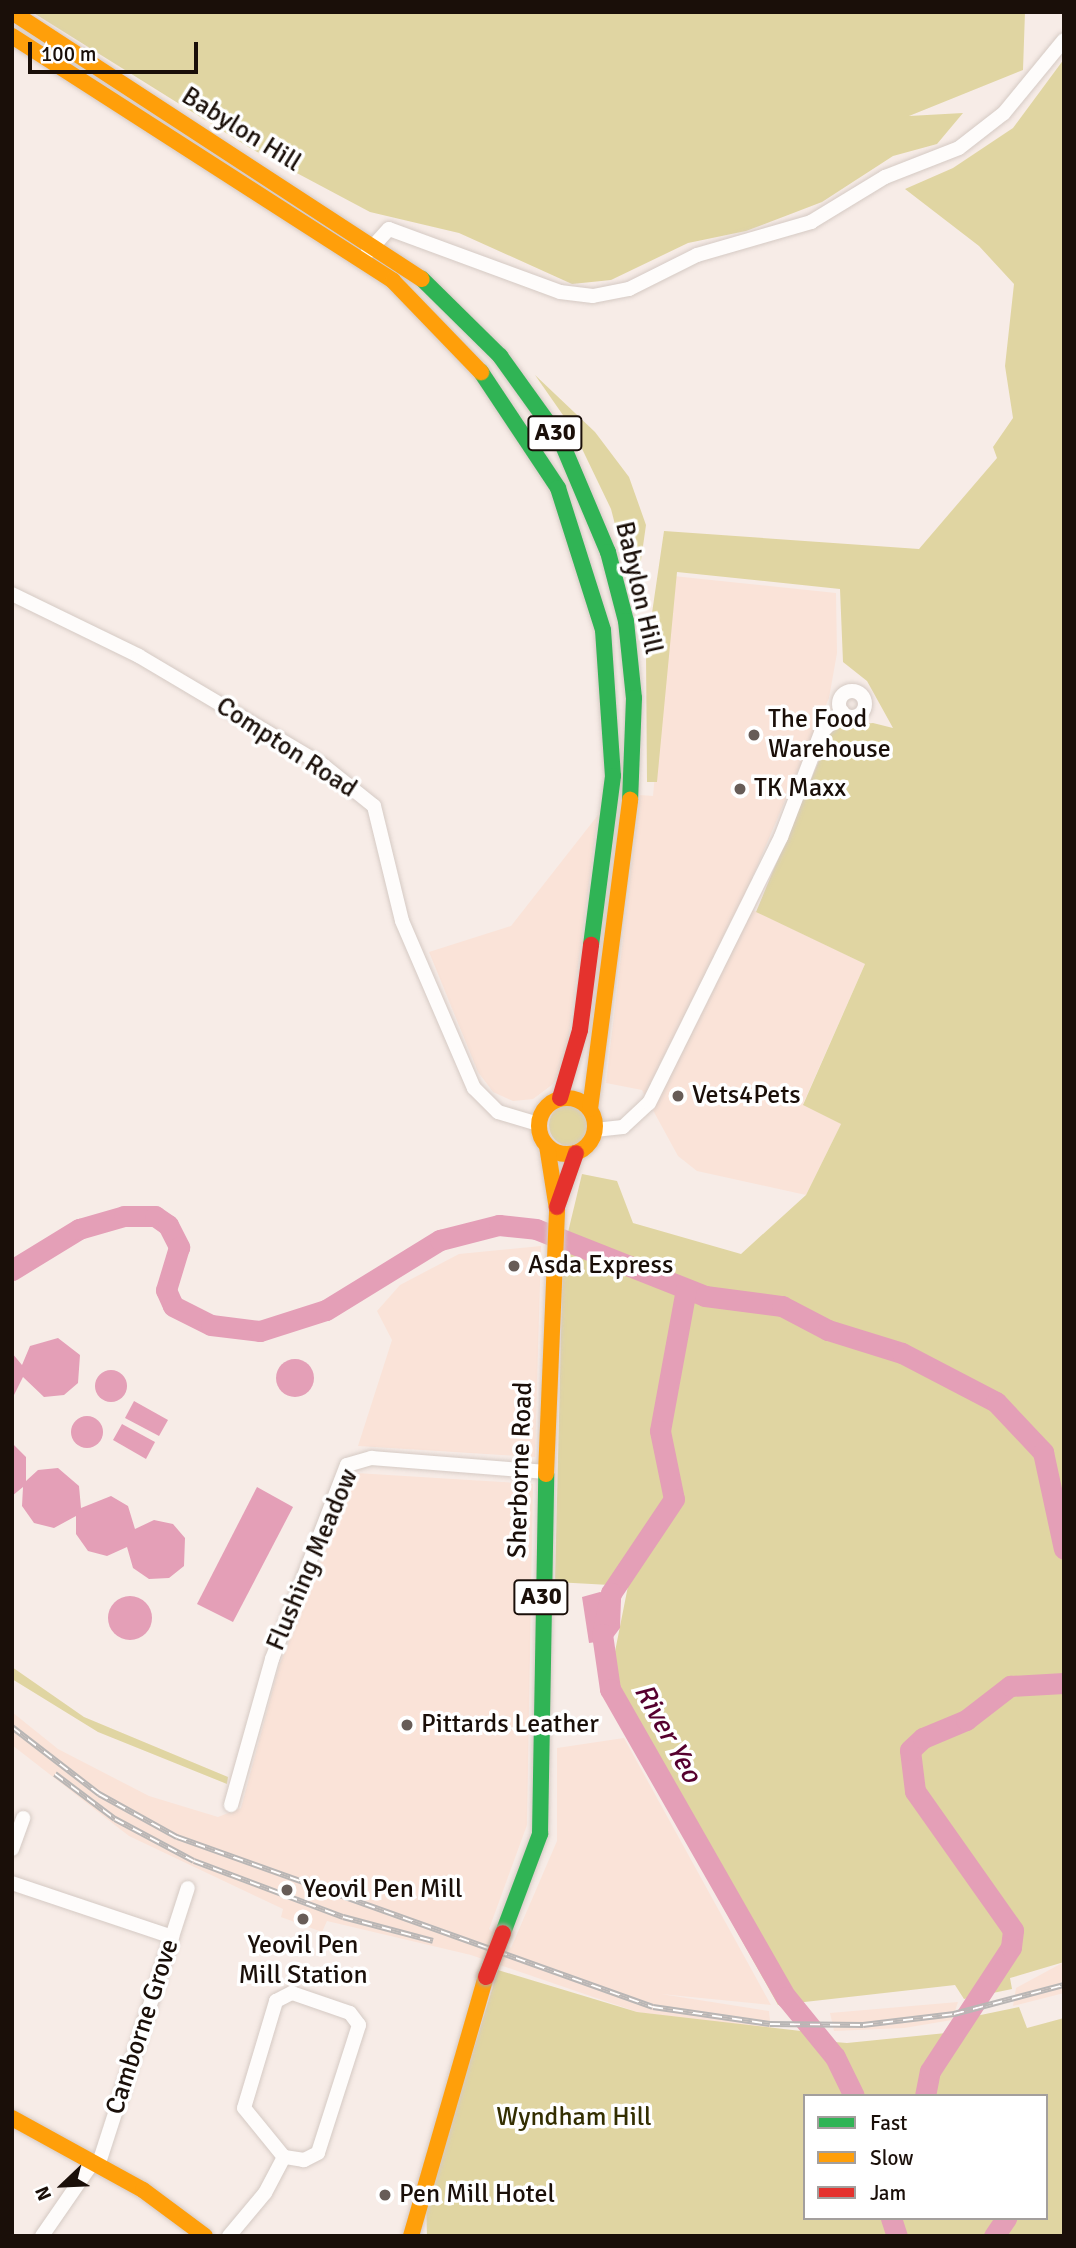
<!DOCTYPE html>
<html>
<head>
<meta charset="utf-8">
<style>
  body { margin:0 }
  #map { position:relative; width:1076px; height:2248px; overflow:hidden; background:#f7ece7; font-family:Signika,sans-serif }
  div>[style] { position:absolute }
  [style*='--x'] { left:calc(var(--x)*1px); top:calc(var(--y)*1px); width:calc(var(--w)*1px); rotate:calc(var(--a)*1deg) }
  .built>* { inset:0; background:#fae3d8 }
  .green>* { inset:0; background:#e0d5a2 }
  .round { border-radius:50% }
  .water>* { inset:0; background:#e49fb7 }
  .river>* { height:21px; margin:-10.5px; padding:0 10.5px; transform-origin:10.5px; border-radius:10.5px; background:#e49fb7 }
  .roads { filter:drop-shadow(0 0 2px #d5cac4) drop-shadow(0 0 2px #d5cac4) }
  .street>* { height:14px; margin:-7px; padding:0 7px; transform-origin:7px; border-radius:7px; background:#fefcfb }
  .street>.ring { margin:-7px; padding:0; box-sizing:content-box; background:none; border:14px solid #fefcfb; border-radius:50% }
  .fast>* { height:16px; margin:-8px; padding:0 8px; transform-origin:8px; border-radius:8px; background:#30b455 }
  .slow>* { height:16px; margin:-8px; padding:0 8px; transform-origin:8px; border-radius:8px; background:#ff9f0a }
  .slow>.ring { margin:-8px; padding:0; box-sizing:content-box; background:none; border:16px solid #ff9f0a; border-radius:50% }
  .jam>* { height:16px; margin:-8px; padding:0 8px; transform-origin:8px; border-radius:8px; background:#e5322d }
  .rail>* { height:6px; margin-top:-3px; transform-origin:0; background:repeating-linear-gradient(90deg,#fff 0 10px,#b9b6b5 0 20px); box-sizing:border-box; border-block:2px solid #b9b6b5 }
  .bridges { filter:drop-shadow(0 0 2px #b2a496) drop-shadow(0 0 2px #b2a496) }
  .jam-bridge>* { height:16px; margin:-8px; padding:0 8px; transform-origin:8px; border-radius:8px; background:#e5322d }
  .dots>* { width:19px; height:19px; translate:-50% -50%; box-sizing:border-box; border:4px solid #fff; border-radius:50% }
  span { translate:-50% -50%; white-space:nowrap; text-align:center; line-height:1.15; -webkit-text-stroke:7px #fff; paint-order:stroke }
  .shield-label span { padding:2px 5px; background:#fff; border:2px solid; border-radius:5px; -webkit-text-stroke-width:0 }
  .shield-label { font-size:24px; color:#1a0f09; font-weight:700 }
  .street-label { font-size:26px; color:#1a0f09 }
  .poi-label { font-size:26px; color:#1a0f09 }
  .left { translate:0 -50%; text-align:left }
  .park-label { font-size:26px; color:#332e01 }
  .water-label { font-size:28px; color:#56002e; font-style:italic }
  .frame { position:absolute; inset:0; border:14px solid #1a0f09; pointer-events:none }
  .legend { position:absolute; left:803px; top:2094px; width:245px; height:126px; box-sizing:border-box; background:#fff; border:2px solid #a39f9d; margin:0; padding:9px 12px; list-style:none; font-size:21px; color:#1a0f09 }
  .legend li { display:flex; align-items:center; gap:14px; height:35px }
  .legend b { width:35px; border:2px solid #a39f9d }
  .north { position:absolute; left:28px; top:2150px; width:70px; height:70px; -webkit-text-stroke:5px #fff; paint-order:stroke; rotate:247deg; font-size:19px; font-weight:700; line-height:28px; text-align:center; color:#1a0f09 }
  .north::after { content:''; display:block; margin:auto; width:24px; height:32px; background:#1a0f09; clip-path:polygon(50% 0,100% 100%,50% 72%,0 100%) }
  .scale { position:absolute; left:28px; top:42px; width:170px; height:32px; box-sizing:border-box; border:4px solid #1a0f09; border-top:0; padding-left:9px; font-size:21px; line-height:24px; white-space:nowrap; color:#1a0f09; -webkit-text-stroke:5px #fff; paint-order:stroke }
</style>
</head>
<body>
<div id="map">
  <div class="built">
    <div style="clip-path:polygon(673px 576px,836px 593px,837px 653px,829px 698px,741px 904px,865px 964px,803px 1104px,841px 1124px,806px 1195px,697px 1171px,678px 1156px,642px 1090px,606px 1083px,640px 795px,653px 796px)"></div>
    <div style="clip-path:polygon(598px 815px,565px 1063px,553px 1084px,533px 1099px,513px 1101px,493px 1092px,478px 1072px,429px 952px,511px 926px)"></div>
    <div style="clip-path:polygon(541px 1246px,535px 1457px,358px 1446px,392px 1340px,377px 1311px,400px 1285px,459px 1254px)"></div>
    <div style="clip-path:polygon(356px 1473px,533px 1484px,527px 1825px,489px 1929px,511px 1948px,557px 1841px,557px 1748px,624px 1738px,771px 2005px,661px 1994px,769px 2011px,771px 2030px,637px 2012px,471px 1955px,327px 1921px,322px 1932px,281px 1917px,283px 1909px,129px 1836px,12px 1745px,12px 1712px,58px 1749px,149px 1796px,218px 1817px,241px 1808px,279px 1666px)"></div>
    <div style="clip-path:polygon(1064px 1962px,1064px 1993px,1013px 2006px,1016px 1988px)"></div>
    <div style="clip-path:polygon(958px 2002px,952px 2020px,904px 2028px,834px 2031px,830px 2013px)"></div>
  </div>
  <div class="green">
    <div style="clip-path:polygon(32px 12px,1025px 12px,1023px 70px,909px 116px,963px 113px,937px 144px,893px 156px,822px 202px,746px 231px,688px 243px,611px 280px,572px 284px,459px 233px,370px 212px,250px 148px)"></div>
    <div style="clip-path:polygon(1064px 59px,1064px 1962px,1010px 1978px,1012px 1989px,964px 1999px,955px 1985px,778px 2005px,606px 1697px,628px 1586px,555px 1582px,563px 1253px,582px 1174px,617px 1181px,633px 1223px,741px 1254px,806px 1195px,841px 1124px,803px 1105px,865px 964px,756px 912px,833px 727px,873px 723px,893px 728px,867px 681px,843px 662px,840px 589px,677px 572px,657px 782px,647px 782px,646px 654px,664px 531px,919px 549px,997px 458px,993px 447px,1013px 418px,1005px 366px,1014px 284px,979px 246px,905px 189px,953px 168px,1013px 128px)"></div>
    <div style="clip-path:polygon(535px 375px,595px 432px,629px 477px,646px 525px,635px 602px,611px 509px,572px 428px)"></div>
    <div class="round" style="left:549px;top:1104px;width:42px;height:42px"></div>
    <div style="clip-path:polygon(12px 1667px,84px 1717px,228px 1777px,227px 1784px,98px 1732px,12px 1679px)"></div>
    <div style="clip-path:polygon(evenodd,498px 1970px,637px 2012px,801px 2031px,810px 2040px,847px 2043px,966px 2031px,971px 2017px,1019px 2007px,1027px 2028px,1064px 2018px,1064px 2236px,427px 2236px,426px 2203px,498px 1970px,805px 2096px,1046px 2096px,1046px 2218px,805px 2218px,805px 2096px)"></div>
  </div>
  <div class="water">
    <div style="clip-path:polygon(58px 1338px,80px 1355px,78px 1383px,64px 1395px,44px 1397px,23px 1377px,12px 1399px,12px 1353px,22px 1365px,30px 1346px)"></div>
    <div class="round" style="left:276px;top:1359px;width:38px;height:38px"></div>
    <div class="round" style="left:95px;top:1370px;width:32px;height:32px"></div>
    <div style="clip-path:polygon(134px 1401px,168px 1420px,159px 1436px,125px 1418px)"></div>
    <div class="round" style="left:71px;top:1416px;width:32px;height:32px"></div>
    <div style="clip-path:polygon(122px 1424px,155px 1442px,146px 1459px,113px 1440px)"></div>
    <div style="clip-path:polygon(12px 1443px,26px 1457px,26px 1481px,38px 1470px,58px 1468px,79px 1486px,81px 1508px,111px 1496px,128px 1506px,135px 1529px,154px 1520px,173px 1524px,185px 1538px,184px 1566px,169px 1578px,149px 1579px,133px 1568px,127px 1547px,107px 1556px,88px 1551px,76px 1534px,76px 1516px,54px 1528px,34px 1523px,22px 1506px,23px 1487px,12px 1496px)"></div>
    <div style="clip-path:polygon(257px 1487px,293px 1507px,233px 1622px,197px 1604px)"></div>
    <div style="clip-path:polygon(600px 1592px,621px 1598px,620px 1628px,611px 1640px,589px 1643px,582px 1597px)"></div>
    <div class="round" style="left:108px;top:1596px;width:44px;height:44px"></div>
  </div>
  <div class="river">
    <div style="--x:12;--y:1270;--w:79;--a:-31.5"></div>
    <div style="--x:79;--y:1229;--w:47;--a:-16.1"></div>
    <div style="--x:124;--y:1216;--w:31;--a:0"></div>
    <div style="--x:155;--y:1216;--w:16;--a:35"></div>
    <div style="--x:168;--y:1225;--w:25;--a:63"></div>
    <div style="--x:179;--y:1247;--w:45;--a:106.8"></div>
    <div style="--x:166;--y:1290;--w:17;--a:66"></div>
    <div style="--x:173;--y:1306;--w:42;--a:26.6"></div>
    <div style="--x:211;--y:1325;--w:49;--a:7"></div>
    <div style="--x:260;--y:1331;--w:69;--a:-17.7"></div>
    <div style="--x:326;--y:1310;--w:134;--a:-31.6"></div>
    <div style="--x:440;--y:1240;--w:61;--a:-14.3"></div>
    <div style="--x:499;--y:1225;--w:37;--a:6"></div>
    <div style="--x:536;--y:1229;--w:182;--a:21.6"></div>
    <div style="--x:705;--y:1296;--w:78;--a:7.4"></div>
    <div style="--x:782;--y:1306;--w:52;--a:27.6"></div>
    <div style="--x:828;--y:1330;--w:77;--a:17.3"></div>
    <div style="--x:902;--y:1353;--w:106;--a:27.5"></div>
    <div style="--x:996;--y:1402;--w:69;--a:46.8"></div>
    <div style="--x:1043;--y:1452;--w:99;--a:77.8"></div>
    <div style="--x:686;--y:1289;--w:144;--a:100.4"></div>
    <div style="--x:660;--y:1431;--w:69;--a:78.4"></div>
    <div style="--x:674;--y:1499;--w:113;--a:123.8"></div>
    <div style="--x:611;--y:1593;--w:42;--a:102.4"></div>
    <div style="--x:602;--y:1634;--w:56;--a:81.7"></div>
    <div style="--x:610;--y:1689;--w:355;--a:60.3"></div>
    <div style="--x:786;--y:1997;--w:77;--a:50.8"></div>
    <div style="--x:835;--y:2057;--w:43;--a:64"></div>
    <div style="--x:925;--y:2096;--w:25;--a:-79"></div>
    <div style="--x:930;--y:2071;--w:148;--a:-56.8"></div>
    <div style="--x:1011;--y:1947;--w:17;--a:-83"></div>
    <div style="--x:1013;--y:1930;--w:170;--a:-125.2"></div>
    <div style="--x:915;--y:1791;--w:41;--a:-97"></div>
    <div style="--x:910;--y:1750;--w:18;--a:-43"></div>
    <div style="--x:923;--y:1738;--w:47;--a:-22.7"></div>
    <div style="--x:966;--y:1720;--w:56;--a:-37.7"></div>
    <div style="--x:1010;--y:1686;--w:54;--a:-3.2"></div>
    <div style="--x:891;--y:2218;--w:19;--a:72"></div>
    <div style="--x:994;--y:2236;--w:22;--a:-56"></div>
  </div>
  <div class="roads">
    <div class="street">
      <div style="--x:368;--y:252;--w:31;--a:-48"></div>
      <div style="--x:389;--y:229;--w:182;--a:20.2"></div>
      <div style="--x:560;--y:292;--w:33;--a:7"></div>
      <div style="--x:593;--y:296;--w:37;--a:-11"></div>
      <div style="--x:629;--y:289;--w:76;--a:-26.6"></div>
      <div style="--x:697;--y:255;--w:119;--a:-16.1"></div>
      <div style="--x:811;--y:222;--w:87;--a:-31.3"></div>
      <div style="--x:885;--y:177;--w:79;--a:-21.4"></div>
      <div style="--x:959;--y:148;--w:57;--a:-37.9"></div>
      <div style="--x:1004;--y:113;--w:94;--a:-50.6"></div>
      <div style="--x:12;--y:594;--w:141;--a:26"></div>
      <div style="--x:139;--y:656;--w:215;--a:30.7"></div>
      <div style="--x:324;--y:766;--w:64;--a:38.7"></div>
      <div style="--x:374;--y:806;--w:118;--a:76.3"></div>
      <div style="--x:402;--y:921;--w:182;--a:66.7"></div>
      <div style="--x:474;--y:1088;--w:34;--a:45"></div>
      <div style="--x:498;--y:1112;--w:42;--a:16.7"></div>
      <div class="ring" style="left:839px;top:691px;width:12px;height:12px"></div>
      <div style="--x:595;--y:1130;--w:28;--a:-6"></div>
      <div style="--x:623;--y:1127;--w:35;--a:-43"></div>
      <div style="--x:649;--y:1103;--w:297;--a:-63.6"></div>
      <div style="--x:781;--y:837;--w:111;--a:-69"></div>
      <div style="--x:821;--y:733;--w:30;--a:-45"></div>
      <div style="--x:231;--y:1805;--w:152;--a:-74.3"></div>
      <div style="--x:272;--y:1659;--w:208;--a:-68.9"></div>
      <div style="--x:347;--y:1465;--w:26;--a:-16"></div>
      <div style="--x:372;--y:1458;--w:174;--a:4.6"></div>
      <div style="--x:12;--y:1849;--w:33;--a:-70"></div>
      <div style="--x:12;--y:1883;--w:169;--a:18.6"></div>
      <div style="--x:292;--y:1993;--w:61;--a:19"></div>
      <div style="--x:350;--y:2013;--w:15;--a:53"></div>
      <div style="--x:359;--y:2025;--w:134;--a:107.8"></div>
      <div style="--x:318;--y:2153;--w:16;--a:153"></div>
      <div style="--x:304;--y:2160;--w:20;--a:-171"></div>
      <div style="--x:284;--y:2157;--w:63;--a:-129.2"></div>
      <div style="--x:244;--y:2108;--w:112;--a:-73.3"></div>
      <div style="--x:276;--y:2001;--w:18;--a:-27"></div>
      <div style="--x:98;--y:2166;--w:292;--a:-72.1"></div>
      <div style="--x:42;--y:2236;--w:90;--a:-55.4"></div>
      <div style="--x:229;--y:2236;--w:56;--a:-50.1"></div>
      <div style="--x:265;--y:2193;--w:41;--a:-62.2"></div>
    </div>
    <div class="fast">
      <div style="--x:422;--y:279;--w:110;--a:44.6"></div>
      <div style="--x:500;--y:356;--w:105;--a:54.3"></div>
      <div style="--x:561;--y:441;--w:121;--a:67.1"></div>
      <div style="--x:608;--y:552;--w:71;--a:75.4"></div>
      <div style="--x:626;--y:621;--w:77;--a:84.1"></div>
      <div style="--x:634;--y:698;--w:102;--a:92.2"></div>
      <div style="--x:481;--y:372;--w:139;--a:56.4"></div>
      <div style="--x:558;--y:488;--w:149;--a:72.4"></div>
      <div style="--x:603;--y:630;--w:146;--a:86.1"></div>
      <div style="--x:613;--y:776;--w:170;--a:97.4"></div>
      <div style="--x:503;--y:1933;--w:106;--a:-69.5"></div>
      <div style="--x:540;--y:1834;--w:360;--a:-89"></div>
    </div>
    <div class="slow">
      <div style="--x:12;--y:12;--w:489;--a:33.1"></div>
      <div style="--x:12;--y:36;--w:453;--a:32.7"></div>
      <div style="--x:393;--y:281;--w:127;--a:46"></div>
      <div class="ring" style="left:539px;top:1098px;width:40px;height:40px"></div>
      <div style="--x:590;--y:1109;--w:312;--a:-82.6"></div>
      <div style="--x:546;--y:1474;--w:265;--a:-87.6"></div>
      <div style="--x:557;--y:1209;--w:64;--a:-99"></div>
      <div style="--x:12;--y:2118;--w:149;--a:28.8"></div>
      <div style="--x:143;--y:2190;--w:77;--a:36.6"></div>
      <div style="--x:411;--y:2236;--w:270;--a:-73.9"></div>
    </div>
    <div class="jam">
      <div style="--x:560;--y:1098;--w:71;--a:-73.6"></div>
      <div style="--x:580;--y:1030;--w:86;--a:-82.6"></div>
      <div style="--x:557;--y:1207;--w:57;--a:-70.6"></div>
    </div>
  </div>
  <div class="rail">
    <div style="--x:12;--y:1727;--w:110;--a:37.6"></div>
    <div style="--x:99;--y:1794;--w:89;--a:28.9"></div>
    <div style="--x:177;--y:1837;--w:505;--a:19.65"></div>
    <div style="--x:653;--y:2007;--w:118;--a:8.3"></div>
    <div style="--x:770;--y:2024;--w:93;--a:0.6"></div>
    <div style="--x:863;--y:2025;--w:92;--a:-6.9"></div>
    <div style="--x:954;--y:2014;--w:114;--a:-14.8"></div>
    <div style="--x:55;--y:1774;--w:75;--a:36.9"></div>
    <div style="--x:115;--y:1819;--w:89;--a:28"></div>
    <div style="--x:194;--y:1861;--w:159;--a:20.6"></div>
    <div style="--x:343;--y:1917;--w:93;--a:14.9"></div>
  </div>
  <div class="bridges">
    <div class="jam-bridge">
      <div style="--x:486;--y:1977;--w:47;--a:-68.9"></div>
    </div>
  </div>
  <div class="dots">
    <div style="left:754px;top:735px;background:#675c57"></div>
    <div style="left:740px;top:789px;background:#675c57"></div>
    <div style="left:678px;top:1096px;background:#675c57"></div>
    <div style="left:514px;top:1266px;background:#675c57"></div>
    <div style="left:407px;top:1725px;background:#675c57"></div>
    <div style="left:287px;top:1890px;background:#675c57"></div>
    <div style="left:303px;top:1919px;background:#675c57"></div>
    <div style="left:385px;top:2195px;background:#675c57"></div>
  </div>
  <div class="shield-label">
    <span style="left:555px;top:433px">A30</span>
    <span style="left:541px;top:1597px">A30</span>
  </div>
  <div class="street-label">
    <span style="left:241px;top:130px;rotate:32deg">Babylon Hill</span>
    <span style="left:638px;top:588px;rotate:77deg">Babylon Hill</span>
    <span style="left:286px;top:748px;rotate:33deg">Compton Road</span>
    <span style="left:521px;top:1470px;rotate:-88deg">Sherborne Road</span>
    <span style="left:313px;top:1560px;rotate:-67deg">Flushing Meadow</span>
    <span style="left:143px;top:2027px;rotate:-72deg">Camborne Grove</span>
  </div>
  <div class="poi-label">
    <span class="left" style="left:768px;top:735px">The Food<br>Warehouse</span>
    <span class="left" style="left:754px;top:789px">TK Maxx</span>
    <span class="left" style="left:692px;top:1096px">Vets4Pets</span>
    <span class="left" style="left:528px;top:1266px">Asda Express</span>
    <span class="left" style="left:421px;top:1725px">Pittards Leather</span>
    <span class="left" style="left:303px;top:1890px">Yeovil Pen Mill</span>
    <span style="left:303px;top:1961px">Yeovil Pen<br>Mill Station</span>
    <span class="left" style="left:399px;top:2195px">Pen Mill Hotel</span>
  </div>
  <div class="park-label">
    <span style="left:574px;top:2118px">Wyndham Hill</span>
  </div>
  <div class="water-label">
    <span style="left:668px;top:1733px;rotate:61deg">River Yeo</span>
  </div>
  <div class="frame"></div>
  <ul class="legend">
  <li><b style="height:9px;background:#30b455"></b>Fast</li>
  <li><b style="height:9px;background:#ff9f0a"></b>Slow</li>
  <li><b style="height:9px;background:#e5322d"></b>Jam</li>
  </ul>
  <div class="north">N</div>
  <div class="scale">100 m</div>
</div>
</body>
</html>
